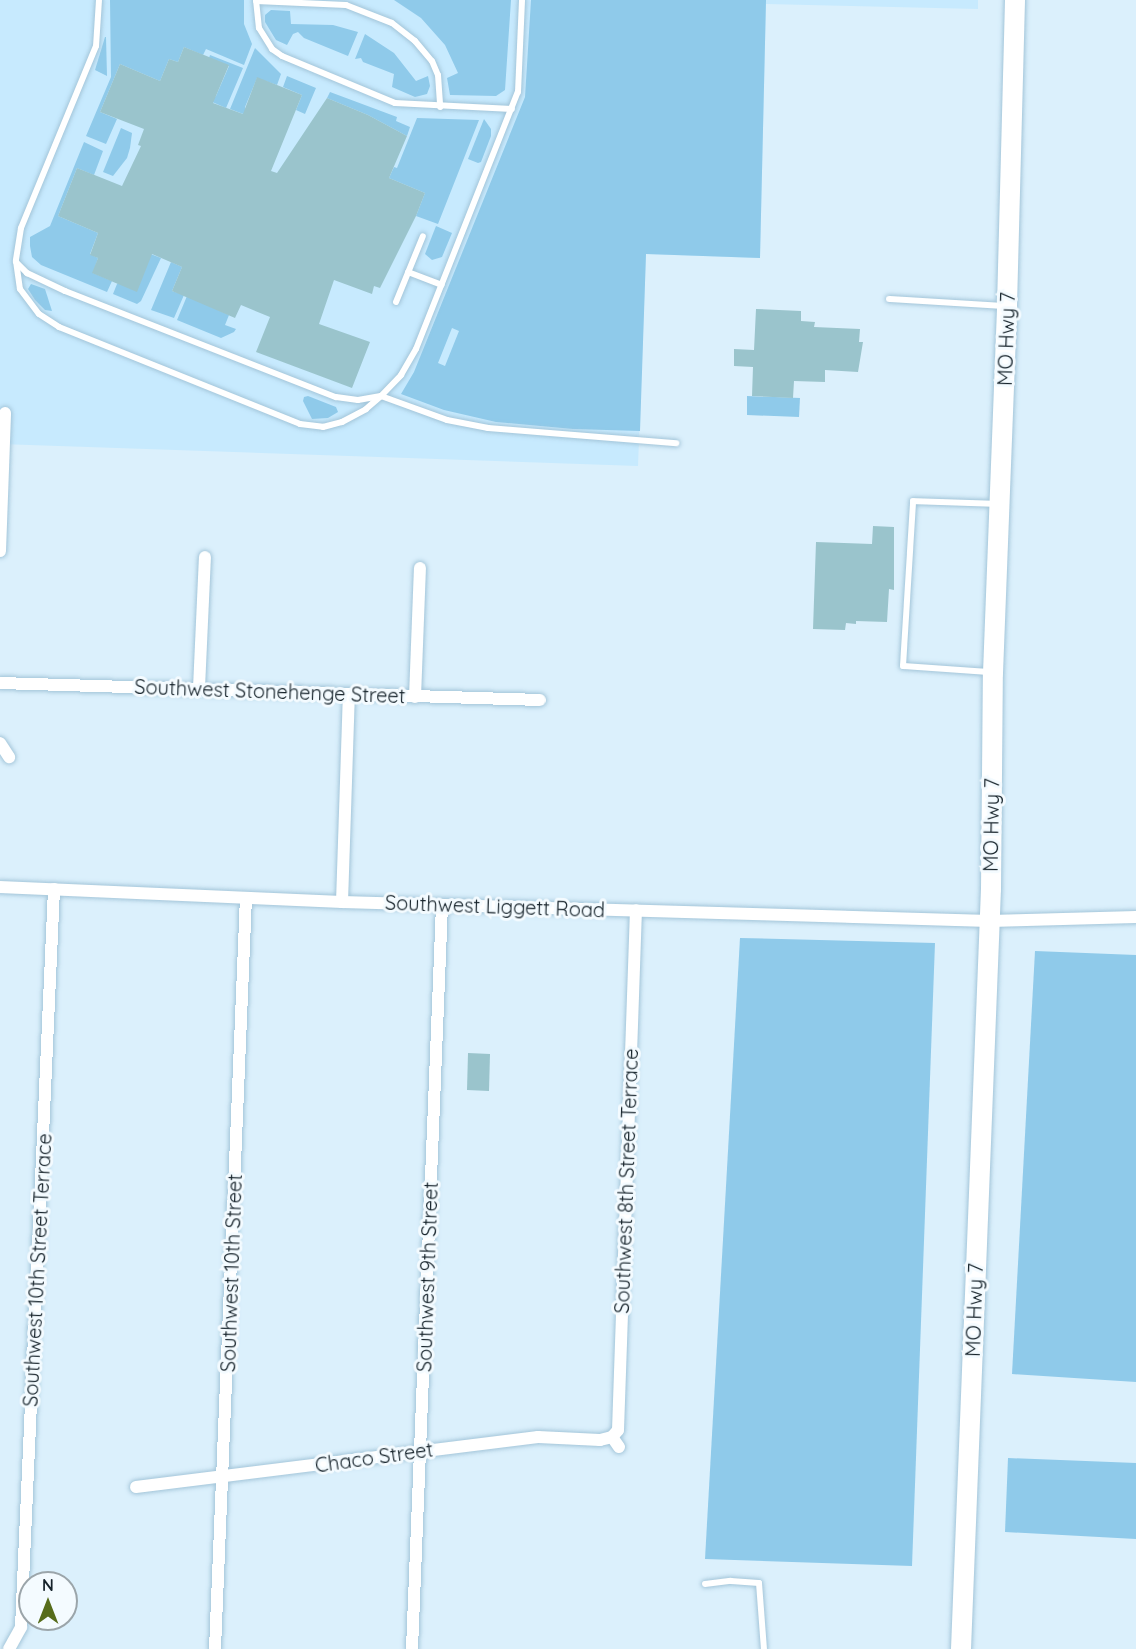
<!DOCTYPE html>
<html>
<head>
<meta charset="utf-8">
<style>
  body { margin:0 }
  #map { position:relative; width:1136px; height:1649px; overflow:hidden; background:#dbf0fc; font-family:Quicksand,sans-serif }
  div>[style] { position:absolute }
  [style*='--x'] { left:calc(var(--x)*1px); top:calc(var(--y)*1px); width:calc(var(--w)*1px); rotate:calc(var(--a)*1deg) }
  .built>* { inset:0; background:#c7eafe }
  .green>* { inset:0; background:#8fcaea }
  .building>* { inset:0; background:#9ac4cc }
  .roads { filter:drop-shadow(0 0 2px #a3c5d9) drop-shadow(0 0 2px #a3c5d9) }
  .lane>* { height:6px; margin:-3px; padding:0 3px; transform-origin:3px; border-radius:3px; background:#fff }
  .street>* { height:12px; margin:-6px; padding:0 6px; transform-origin:6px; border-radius:6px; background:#fff }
  .primary>* { height:20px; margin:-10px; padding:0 10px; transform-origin:10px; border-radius:10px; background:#fff }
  span { translate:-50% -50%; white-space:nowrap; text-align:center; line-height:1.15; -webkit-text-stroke:6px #f4fbff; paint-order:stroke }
  .street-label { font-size:20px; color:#16232b }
  .north { position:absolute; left:18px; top:1571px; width:60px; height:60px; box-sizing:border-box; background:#f4fbff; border:2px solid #9ba5aa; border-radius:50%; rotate:0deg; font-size:16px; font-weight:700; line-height:24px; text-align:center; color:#16232b }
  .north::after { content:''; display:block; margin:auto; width:21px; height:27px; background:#566c1b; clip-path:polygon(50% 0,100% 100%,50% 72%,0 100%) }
</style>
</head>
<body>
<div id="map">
  <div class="built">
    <div style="clip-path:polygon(0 0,978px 0,978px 9px,766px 4px,760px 258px,646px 254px,638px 466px,0 444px)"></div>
  </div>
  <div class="green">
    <div style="clip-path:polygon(110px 0,244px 0,244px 24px,252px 44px,244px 65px,206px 49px,203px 55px,184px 47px,178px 62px,169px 59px,160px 81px,120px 64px,100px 112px,117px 119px,106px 144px,86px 136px,111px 77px)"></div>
    <div style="clip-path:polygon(394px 0,511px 0,505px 90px,496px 96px,450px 95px,447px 78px,458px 73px,445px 45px,421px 18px)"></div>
    <div style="clip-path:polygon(evenodd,531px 0,766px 0,760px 258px,646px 254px,640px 431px,573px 429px,496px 422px,444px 410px,401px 394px,414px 372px,525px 97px,531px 0,452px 328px,459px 331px,445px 366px,438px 363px,452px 328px)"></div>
    <div style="clip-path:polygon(271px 10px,290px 11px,291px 24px,333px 25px,358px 32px,348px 56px,304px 38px,298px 32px,293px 34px,287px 45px,276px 40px,265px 22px,265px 15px)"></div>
    <div style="clip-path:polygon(365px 34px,394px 53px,416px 81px,428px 76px,430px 86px,427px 94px,415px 97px,392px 87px,394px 74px,363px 62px,361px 58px,355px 59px)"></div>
    <div style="clip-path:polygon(105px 37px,106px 37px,107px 76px,95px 70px)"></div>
    <div style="clip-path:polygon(255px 48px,281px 74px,277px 85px,257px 78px,245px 107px,246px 115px,230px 109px)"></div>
    <div style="clip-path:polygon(210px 55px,243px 68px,226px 108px,210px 101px,216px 96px,229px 66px,209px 58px)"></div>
    <div style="clip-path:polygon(287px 76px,316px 88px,305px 114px,296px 110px,302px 95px,283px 87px)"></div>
    <div style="clip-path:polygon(330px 92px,397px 117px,396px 121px,410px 127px,407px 136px,368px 115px,327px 98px)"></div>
    <div style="clip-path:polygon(417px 118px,479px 120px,438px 224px,416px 216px,425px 193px,389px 178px,394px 167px,397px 168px)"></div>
    <div style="clip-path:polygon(484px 119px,491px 129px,491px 136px,481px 162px,478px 163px,468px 159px)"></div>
    <div style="clip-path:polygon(121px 128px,132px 133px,130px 148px,127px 158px,113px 176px,103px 172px)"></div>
    <div style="clip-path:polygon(84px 142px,103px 151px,94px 175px,77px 168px,58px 216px,98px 233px,90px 254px,98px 258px,93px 273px,112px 281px,107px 292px,41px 265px,32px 257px,30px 246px,30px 237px,50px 226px)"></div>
    <div style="clip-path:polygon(436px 226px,452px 233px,442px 257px,432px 260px,425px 254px)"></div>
    <div style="clip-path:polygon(148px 253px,161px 258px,141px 301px,137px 304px,113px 294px,117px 284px)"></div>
    <div style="clip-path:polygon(171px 262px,182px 267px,172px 291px,184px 295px,174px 318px,151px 310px)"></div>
    <div style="clip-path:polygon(31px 284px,45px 289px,52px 311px,45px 310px,35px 300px,28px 289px)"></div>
    <div style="clip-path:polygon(187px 296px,229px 315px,225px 325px,236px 329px,234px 332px,221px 338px,177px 320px)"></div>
    <div style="clip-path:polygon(308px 396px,336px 407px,338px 412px,328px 418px,312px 419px,303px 401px,304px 397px)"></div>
    <div style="clip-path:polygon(747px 396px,800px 398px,799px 417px,747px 415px)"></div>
    <div style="clip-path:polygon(740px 938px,935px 943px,912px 1566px,705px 1559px)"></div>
    <div style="clip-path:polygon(1035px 951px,1136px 955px,1136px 1382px,1012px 1374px)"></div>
    <div style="clip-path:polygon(1008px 1458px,1136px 1463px,1136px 1539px,1005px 1532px)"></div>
  </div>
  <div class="building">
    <div style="clip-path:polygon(184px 47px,229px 65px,213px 103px,243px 114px,257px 77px,302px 95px,271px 171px,277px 173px,327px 98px,368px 115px,407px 136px,389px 178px,425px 193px,416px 216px,380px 288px,374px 286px,372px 294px,334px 280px,319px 324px,370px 342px,352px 388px,256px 352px,270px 317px,241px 305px,235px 318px,172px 291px,182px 267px,152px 254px,137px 292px,92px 273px,98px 258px,90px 255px,98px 233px,58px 216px,77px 168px,122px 186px,141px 146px,138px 145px,144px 129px,100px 112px,120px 64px,160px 81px,169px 59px,178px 62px)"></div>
    <div style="clip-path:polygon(756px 309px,801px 311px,801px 321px,815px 322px,814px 327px,860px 329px,859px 342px,863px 342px,858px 372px,825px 370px,825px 382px,794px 381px,793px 398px,752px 396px,753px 367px,734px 366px,734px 349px,754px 350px)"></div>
    <div style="clip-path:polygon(873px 526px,894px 527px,894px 590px,889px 589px,887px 622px,856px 621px,856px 624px,846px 623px,845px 630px,813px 629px,816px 542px,872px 544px)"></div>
    <div style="clip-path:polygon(468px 1053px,490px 1054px,489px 1091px,467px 1090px)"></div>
  </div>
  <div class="roads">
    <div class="lane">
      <div style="--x:99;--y:0;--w:46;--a:93.7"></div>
      <div style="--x:96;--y:46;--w:197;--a:112.4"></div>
      <div style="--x:21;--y:228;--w:33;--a:99"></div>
      <div style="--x:16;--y:261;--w:28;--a:82"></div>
      <div style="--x:20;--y:289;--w:31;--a:53"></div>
      <div style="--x:39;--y:314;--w:24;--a:33"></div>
      <div style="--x:59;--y:327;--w:260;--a:21.9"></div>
      <div style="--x:300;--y:424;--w:23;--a:7"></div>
      <div style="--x:323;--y:427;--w:20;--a:-15"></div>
      <div style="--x:342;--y:422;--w:27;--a:-28"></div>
      <div style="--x:366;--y:409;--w:20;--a:-41"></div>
      <div style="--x:381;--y:396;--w:29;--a:-46"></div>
      <div style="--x:401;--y:375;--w:30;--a:-60"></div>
      <div style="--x:416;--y:349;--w:277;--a:-68.4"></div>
      <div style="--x:518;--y:92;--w:92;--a:-87.5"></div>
      <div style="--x:256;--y:0;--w:28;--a:84"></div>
      <div style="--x:259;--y:28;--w:25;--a:58"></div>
      <div style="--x:272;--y:49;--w:12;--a:35"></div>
      <div style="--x:282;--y:56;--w:122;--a:22.6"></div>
      <div style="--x:395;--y:103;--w:117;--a:2.9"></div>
      <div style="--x:256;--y:1;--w:90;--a:2.5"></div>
      <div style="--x:346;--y:5;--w:49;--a:21.4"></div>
      <div style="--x:392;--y:23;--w:29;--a:38"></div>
      <div style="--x:415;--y:41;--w:26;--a:50"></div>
      <div style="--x:432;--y:61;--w:15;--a:67"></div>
      <div style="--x:438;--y:75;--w:32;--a:86"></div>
      <div style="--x:16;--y:262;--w:16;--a:45"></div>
      <div style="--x:27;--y:273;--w:42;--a:25.3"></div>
      <div style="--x:65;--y:291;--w:291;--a:21.4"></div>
      <div style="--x:336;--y:397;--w:22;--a:8"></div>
      <div style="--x:358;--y:400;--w:23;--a:-10"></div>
      <div style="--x:381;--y:396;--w:70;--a:20"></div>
      <div style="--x:447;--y:420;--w:42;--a:11"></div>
      <div style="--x:488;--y:428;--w:189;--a:4.6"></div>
      <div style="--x:408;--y:272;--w:36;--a:21"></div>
      <div style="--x:889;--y:299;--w:116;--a:3.5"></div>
      <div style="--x:396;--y:302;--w:71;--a:-67.8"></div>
      <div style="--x:989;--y:672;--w:86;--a:-176"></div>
      <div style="--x:903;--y:666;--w:165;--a:-86.5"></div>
      <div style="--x:913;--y:501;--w:84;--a:2"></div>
      <div style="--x:705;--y:1584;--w:26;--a:-7"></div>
      <div style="--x:731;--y:1581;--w:28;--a:4"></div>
      <div style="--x:759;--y:1583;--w:66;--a:85.7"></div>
    </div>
    <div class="street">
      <div style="--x:0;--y:551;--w:138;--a:-87.9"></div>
      <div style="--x:0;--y:683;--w:540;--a:1.8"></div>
      <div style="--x:199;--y:688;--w:131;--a:-87.4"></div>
      <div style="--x:415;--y:697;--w:129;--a:-87.8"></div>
      <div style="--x:0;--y:743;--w:17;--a:57"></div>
      <div style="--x:0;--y:887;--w:342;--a:2.5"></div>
      <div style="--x:342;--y:902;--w:648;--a:1.68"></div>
      <div style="--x:990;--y:921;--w:146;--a:-1.6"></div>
      <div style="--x:342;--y:902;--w:207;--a:-88.1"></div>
      <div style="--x:619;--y:1447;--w:12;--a:-125"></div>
      <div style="--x:612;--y:1437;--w:9;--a:-49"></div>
      <div style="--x:618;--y:1430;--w:520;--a:-88.02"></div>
      <div style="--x:136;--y:1487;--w:405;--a:-7.1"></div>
      <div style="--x:538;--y:1437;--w:62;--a:2.8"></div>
      <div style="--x:600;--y:1440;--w:12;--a:-14"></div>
      <div style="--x:9;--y:1649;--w:25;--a:-61"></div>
      <div style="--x:21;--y:1627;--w:739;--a:-87.44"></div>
      <div style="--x:215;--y:1649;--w:752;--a:-87.64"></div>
      <div style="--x:412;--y:1649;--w:745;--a:-87.69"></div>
    </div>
    <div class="primary">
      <div style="--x:961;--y:1649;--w:761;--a:-87.74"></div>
      <div style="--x:991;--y:889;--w:216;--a:-89.5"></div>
      <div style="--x:993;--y:673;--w:367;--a:-87.8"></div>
      <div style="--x:1007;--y:306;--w:306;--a:-88.5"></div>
    </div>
  </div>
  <div class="street-label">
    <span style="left:1006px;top:339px;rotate:-88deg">MO Hwy 7</span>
    <span style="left:270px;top:691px;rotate:2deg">Southwest Stonehenge Street</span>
    <span style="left:991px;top:825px;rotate:-89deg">MO Hwy 7</span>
    <span style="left:495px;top:906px;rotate:2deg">Southwest Liggett Road</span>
    <span style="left:626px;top:1181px;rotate:-88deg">Southwest 8th Street Terrace</span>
    <span style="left:37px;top:1270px;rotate:-87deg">Southwest 10th Street Terrace</span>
    <span style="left:231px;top:1273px;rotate:-88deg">Southwest 10th Street</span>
    <span style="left:427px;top:1277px;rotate:-88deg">Southwest 9th Street</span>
    <span style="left:974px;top:1310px;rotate:-88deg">MO Hwy 7</span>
    <span style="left:374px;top:1457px;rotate:-8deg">Chaco Street</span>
  </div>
  <div class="north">N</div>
</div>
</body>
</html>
